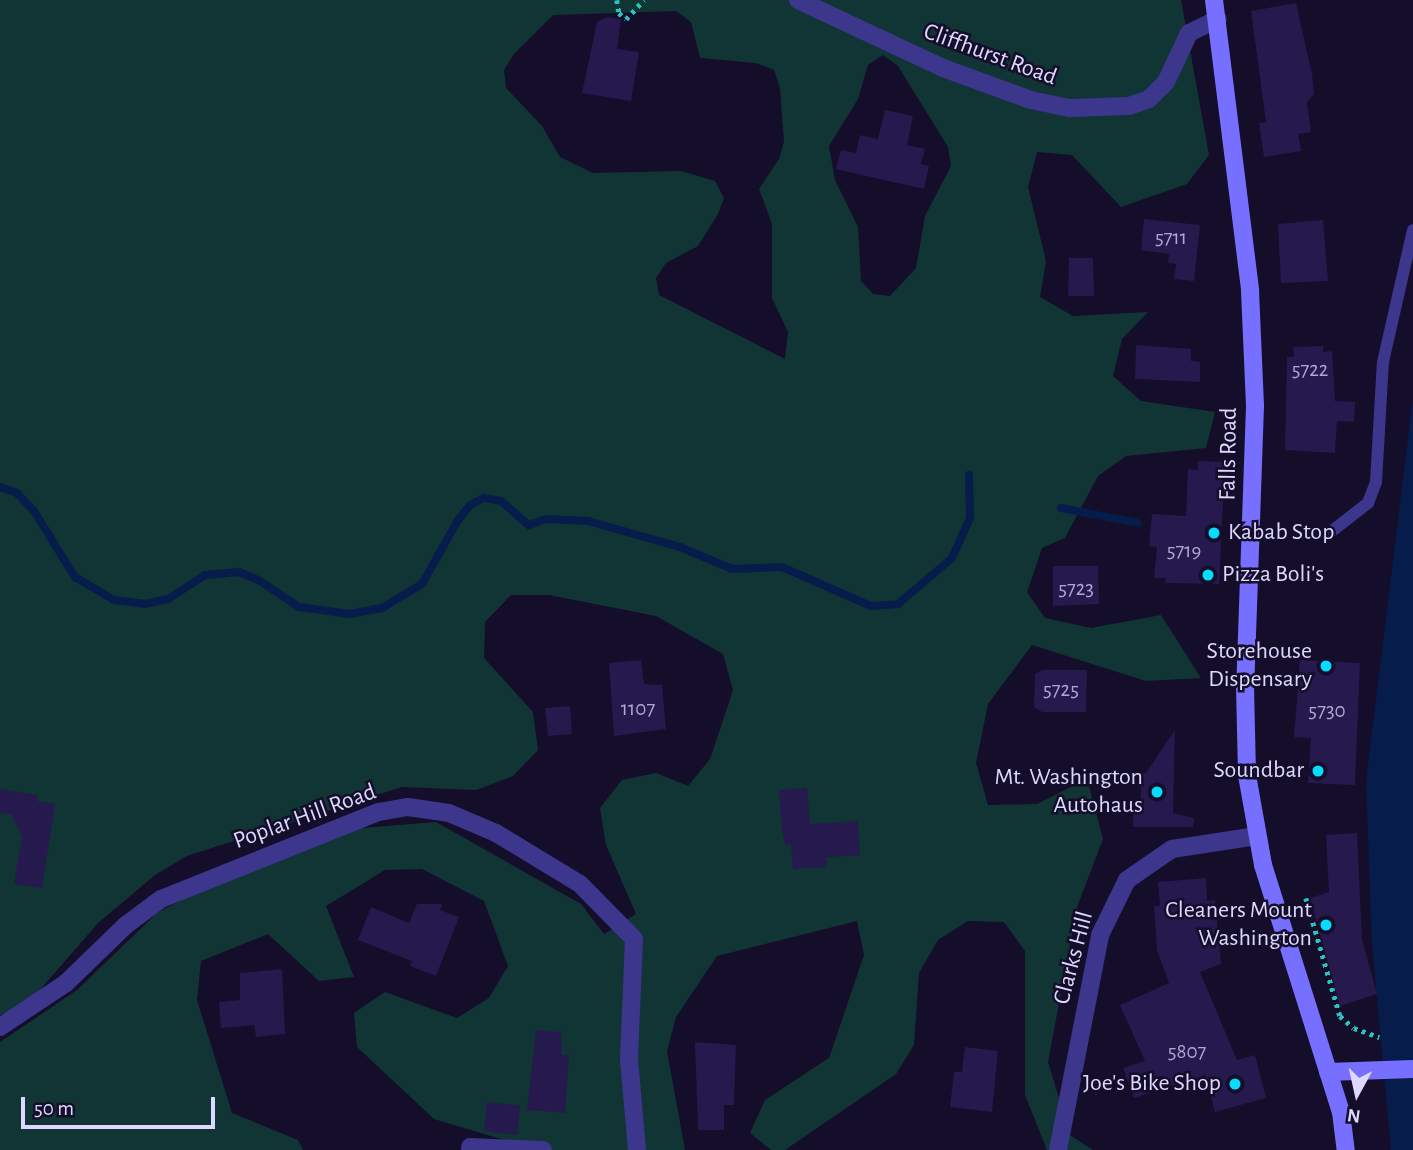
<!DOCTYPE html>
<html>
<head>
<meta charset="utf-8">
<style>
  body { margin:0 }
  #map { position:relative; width:1413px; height:1150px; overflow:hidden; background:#140e2a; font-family:"Alegreya Sans",sans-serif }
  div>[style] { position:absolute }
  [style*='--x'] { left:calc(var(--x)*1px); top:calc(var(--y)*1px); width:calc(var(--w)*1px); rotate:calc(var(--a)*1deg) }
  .green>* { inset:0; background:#113535 }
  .water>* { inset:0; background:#061d4b }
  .stream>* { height:8px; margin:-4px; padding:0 4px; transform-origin:4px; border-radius:4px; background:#061d4b }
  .building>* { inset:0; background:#25194d }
  .path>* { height:4.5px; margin-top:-2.25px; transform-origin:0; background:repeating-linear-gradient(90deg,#27c4c0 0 3.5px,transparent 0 8.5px) }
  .lane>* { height:12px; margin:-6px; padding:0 6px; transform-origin:6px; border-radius:6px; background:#3c368d }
  .street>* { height:18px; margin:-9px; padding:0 9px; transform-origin:9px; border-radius:9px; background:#3c368d }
  .secondary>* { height:18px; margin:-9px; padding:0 9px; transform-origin:9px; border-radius:9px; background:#776fff }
  .dots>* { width:19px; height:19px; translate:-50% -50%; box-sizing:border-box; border:4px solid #140e2a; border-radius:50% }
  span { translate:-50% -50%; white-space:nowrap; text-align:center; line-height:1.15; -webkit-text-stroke:5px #140e2a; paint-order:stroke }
  .number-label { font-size:21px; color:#b0a8d2 }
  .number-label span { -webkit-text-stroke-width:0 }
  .street-label { font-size:24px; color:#ded8ff }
  .poi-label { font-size:24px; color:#ded8ff }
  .left { translate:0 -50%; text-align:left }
  .right { translate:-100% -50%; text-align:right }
  .north { position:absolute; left:1322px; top:1059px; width:70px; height:70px; -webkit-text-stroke:5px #140e2a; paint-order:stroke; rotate:188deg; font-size:19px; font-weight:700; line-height:28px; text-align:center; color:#ded8ff }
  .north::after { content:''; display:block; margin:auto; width:24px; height:32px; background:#ded8ff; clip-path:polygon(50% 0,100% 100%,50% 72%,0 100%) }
  .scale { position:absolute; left:21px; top:1097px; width:194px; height:32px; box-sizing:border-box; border:4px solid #ded8ff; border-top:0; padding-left:9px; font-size:21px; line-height:24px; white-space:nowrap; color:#ded8ff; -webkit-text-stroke:5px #140e2a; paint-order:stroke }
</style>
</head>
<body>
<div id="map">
  <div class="green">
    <div style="clip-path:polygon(evenodd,0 0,1181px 0,1209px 155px,1187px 184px,1121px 207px,1072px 155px,1037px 152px,1028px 187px,1046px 261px,1040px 297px,1073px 316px,1148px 312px,1122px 339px,1113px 376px,1141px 401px,1215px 412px,1206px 448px,1126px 456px,1098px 476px,1065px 538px,1042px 548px,1027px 592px,1045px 618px,1091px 628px,1161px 615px,1201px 678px,1146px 681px,1032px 645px,988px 704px,976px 763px,988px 805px,1037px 804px,1087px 779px,1103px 839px,1077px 907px,1048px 1062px,1070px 1135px,1093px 1150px,1047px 1150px,1025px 1095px,1025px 951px,1004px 922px,968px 921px,938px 940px,919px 973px,914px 1045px,896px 1074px,785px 1150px,771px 1150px,750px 1133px,765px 1100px,829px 1058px,864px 955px,857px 921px,717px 956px,676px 1017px,667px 1051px,685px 1150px,538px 1150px,434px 1119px,357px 1047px,354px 1013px,385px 992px,457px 1018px,489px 998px,508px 966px,484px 901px,422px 869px,385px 870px,326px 906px,354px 977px,319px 981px,268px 934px,201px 961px,197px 1000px,232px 1113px,298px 1140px,303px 1150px,0 1150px,0 1042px,77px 990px,157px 913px,194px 893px,350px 829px,436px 822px,581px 904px,604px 934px,636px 914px,606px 845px,600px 808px,622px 780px,656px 773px,688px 786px,710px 759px,733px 690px,723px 654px,656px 616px,549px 595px,511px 595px,485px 622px,484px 658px,533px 712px,538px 750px,513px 776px,476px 790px,402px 787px,187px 856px,155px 875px,98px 923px,26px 1006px,0 1015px,0 0,676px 11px,691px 22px,700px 58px,756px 63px,774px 70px,780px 88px,784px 142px,779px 159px,759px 189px,772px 224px,772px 298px,788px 332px,785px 359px,659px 295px,656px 278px,666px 263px,698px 246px,718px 214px,724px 198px,715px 181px,681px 171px,593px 173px,560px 157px,542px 126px,506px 88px,504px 70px,514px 54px,553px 15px,676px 11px,0 0,883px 55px,898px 66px,948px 147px,951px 166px,925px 216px,916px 268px,890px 296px,873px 294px,861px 281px,858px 227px,835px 180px,829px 146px,858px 99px,868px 65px,883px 55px)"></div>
  </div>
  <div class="water">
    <div style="clip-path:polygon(1413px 398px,1413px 1150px,1391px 1150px,1372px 944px,1366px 782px)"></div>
  </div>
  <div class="stream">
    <div style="--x:0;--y:487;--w:18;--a:19"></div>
    <div style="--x:17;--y:493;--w:25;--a:47"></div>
    <div style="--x:34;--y:511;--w:78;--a:58.2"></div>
    <div style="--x:75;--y:577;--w:45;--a:30.5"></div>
    <div style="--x:114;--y:600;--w:31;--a:7"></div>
    <div style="--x:145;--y:604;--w:24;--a:-12"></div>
    <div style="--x:168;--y:599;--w:44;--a:-33"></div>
    <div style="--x:205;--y:575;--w:34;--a:-5"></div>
    <div style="--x:239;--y:572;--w:23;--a:23"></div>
    <div style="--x:260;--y:581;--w:47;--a:33.7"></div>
    <div style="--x:299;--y:607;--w:51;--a:7.8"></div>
    <div style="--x:350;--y:614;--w:33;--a:-11"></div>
    <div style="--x:382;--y:608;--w:47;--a:-31"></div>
    <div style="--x:422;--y:584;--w:73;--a:-60.6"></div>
    <div style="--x:458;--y:520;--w:19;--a:-51"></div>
    <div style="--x:470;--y:505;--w:16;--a:-27"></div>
    <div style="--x:484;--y:498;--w:17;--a:10"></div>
    <div style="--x:501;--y:501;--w:37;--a:41"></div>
    <div style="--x:529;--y:525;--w:18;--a:-19"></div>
    <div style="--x:546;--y:519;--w:42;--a:2.7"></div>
    <div style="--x:588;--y:521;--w:96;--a:15.8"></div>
    <div style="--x:680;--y:547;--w:56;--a:22.9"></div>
    <div style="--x:732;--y:569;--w:50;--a:-2.3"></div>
    <div style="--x:782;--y:567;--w:97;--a:23.7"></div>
    <div style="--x:871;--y:606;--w:27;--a:-4"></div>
    <div style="--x:898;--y:604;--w:71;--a:-40.4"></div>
    <div style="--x:952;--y:558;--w:44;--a:-65.8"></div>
    <div style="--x:970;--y:518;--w:43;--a:-91.3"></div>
    <div style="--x:1061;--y:508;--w:78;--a:11"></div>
  </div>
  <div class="building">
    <div style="clip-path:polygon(1296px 3px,1312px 74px,1314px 94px,1307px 102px,1311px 132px,1298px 134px,1301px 151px,1264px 157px,1259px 123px,1266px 122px,1251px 11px)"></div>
    <div style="clip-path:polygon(607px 17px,621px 19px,617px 49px,639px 52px,631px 101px,582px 93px,597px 22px)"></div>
    <div style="clip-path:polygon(885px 110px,913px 116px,907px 145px,925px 149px,921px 164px,929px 166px,924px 189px,836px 169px,841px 150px,856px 153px,860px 135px,878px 139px)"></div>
    <div style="clip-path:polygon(1144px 219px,1200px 225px,1194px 281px,1174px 279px,1176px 264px,1168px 263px,1169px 254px,1141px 250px)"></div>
    <div style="clip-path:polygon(1323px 220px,1328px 281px,1281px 283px,1278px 224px)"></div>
    <div style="clip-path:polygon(1069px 258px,1093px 258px,1094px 296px,1068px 296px)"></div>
    <div style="clip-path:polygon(1136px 345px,1191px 349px,1191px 361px,1200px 362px,1200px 382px,1135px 379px)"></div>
    <div style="clip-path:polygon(1323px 346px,1323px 352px,1332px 351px,1335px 401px,1355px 402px,1354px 422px,1337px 421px,1335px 453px,1285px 450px,1287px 357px,1294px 357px,1293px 347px)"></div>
    <div style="clip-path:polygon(1198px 461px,1225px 462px,1219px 584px,1165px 583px,1166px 578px,1154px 578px,1157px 547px,1149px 546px,1152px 514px,1186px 516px,1188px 469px,1198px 470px)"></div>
    <div style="clip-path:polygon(1053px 566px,1098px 566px,1099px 604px,1053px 606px)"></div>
    <div style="clip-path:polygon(641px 660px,644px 684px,662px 685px,666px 729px,614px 736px,609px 663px)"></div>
    <div style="clip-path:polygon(1300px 660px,1360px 663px,1355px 785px,1308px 783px,1311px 738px,1294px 737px)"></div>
    <div style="clip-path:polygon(1042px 670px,1087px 670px,1086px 712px,1042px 712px,1034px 707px,1035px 674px)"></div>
    <div style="clip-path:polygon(570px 706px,572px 734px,548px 736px,545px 708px)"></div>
    <div style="clip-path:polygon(1175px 730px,1173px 813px,1194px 818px,1193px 827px,1133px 827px,1134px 805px,1140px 806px,1142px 773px,1146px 773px)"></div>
    <div style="clip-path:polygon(807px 788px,810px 824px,858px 821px,860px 855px,826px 857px,827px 867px,793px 869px,791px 844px,785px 845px,782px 830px,779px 790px)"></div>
    <div style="clip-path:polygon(0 789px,37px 795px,37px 801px,55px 804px,42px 888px,14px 884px,22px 837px,12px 815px,0 813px)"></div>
    <div style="clip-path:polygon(1357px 833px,1362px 939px,1377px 994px,1340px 1006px,1310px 898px,1329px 892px,1326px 835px)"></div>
    <div style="clip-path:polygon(1206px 878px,1207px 901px,1215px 900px,1221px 964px,1200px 972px,1237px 1060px,1255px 1055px,1266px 1098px,1215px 1112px,1205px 1075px,1134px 1098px,1123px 1068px,1145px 1061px,1120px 1005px,1169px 983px,1157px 950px,1154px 906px,1160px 906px,1158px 882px)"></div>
    <div style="clip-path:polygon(417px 904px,442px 904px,440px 910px,459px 917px,436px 976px,410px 966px,412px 961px,358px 940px,371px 907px,409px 923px)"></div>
    <div style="clip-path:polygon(282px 969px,285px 1034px,256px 1037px,254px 1025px,221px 1028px,219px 1002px,240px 1000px,240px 973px)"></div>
    <div style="clip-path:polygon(536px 1030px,561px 1032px,562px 1055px,569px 1055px,565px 1113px,527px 1110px)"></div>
    <div style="clip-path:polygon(695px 1042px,736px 1045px,734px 1105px,724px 1105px,724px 1130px,698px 1130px)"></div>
    <div style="clip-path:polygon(965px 1047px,998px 1051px,992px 1112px,950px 1107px,954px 1072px,962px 1072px)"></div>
    <div style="clip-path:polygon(487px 1102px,520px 1106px,517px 1135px,484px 1131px)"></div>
  </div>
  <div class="path">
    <div style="--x:617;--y:0;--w:13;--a:81"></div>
    <div style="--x:619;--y:13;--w:9;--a:41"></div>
    <div style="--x:626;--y:19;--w:26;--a:-47"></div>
    <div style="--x:1306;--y:898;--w:123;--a:73.9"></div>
    <div style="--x:1340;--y:1016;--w:18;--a:41"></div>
    <div style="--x:1354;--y:1028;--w:27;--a:20"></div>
  </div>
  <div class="lane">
    <div style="--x:1332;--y:531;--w:46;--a:-37.9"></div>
    <div style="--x:1368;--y:503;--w:22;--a:-69"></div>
    <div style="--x:1376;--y:482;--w:120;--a:-86.7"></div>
    <div style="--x:1383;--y:362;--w:135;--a:-77.2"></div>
  </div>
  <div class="street">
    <div style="--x:798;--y:0;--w:160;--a:25.1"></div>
    <div style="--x:943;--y:68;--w:94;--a:20"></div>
    <div style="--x:1031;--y:100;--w:40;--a:12"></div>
    <div style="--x:1070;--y:108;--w:59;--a:-1.9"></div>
    <div style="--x:1129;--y:106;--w:21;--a:-19"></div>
    <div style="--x:1149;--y:99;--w:24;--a:-45"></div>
    <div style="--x:1166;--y:82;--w:54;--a:-64.9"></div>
    <div style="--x:1189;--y:33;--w:32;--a:-26"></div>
    <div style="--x:0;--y:1027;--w:79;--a:-33.7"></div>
    <div style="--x:66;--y:983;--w:83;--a:-44"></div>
    <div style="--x:126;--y:925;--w:44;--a:-36.6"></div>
    <div style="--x:161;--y:899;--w:235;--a:-21.8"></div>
    <div style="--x:379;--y:812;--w:29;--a:-10"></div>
    <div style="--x:408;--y:807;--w:41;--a:8.3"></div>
    <div style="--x:449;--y:813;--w:51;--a:23.1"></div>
    <div style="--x:496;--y:833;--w:98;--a:31.3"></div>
    <div style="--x:580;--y:884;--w:77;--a:45.5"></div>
    <div style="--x:634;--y:939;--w:120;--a:92.4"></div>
    <div style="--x:629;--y:1059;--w:91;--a:85"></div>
    <div style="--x:470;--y:1147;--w:73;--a:2.4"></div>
    <div style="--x:1058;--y:1150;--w:219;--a:-78.9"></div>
    <div style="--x:1100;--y:935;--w:61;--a:-63.9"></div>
    <div style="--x:1127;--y:880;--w:55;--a:-34.6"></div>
    <div style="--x:1172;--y:849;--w:86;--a:-8.7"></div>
  </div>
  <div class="secondary">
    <div style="--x:1214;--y:0;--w:293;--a:82.9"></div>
    <div style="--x:1250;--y:291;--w:115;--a:87.5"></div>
    <div style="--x:1255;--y:406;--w:280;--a:92"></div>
    <div style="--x:1245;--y:686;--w:89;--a:88.7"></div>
    <div style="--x:1247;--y:775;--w:91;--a:79.9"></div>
    <div style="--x:1263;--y:865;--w:259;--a:72.5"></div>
    <div style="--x:1341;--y:1112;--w:38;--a:83"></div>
    <div style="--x:1328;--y:1072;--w:85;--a:-2"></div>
  </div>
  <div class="dots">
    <div style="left:1214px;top:533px;background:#04ddff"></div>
    <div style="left:1208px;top:575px;background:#04ddff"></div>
    <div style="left:1326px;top:666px;background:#04ddff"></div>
    <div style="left:1318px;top:771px;background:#04ddff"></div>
    <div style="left:1157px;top:792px;background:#04ddff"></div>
    <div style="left:1326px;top:925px;background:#04ddff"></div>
    <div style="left:1235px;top:1084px;background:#04ddff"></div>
  </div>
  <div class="number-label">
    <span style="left:1171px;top:238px">5711</span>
    <span style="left:1310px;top:370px">5722</span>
    <span style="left:1184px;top:551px">5719</span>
    <span style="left:1076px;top:589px">5723</span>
    <span style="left:1061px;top:690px">5725</span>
    <span style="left:638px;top:709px">1107</span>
    <span style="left:1327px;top:711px">5730</span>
    <span style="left:1187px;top:1052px">5807</span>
  </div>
  <div class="street-label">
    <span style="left:990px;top:55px;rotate:20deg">Cliffhurst Road</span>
    <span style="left:1229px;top:454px;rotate:-89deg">Falls Road</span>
    <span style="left:305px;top:817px;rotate:-20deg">Poplar Hill Road</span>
    <span style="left:1074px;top:958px;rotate:-75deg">Clarks Hill</span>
  </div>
  <div class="poi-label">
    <span class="left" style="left:1228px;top:533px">Kabab Stop</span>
    <span class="left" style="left:1222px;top:575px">Pizza Boli's</span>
    <span class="right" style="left:1312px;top:666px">Storehouse<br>Dispensary</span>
    <span class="right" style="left:1304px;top:771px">Soundbar</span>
    <span class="right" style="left:1143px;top:792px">Mt. Washington<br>Autohaus</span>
    <span class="right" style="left:1312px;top:925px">Cleaners Mount<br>Washington</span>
    <span class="right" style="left:1221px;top:1084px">Joe's Bike Shop</span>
  </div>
  <div class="north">N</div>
  <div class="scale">50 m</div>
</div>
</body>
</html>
